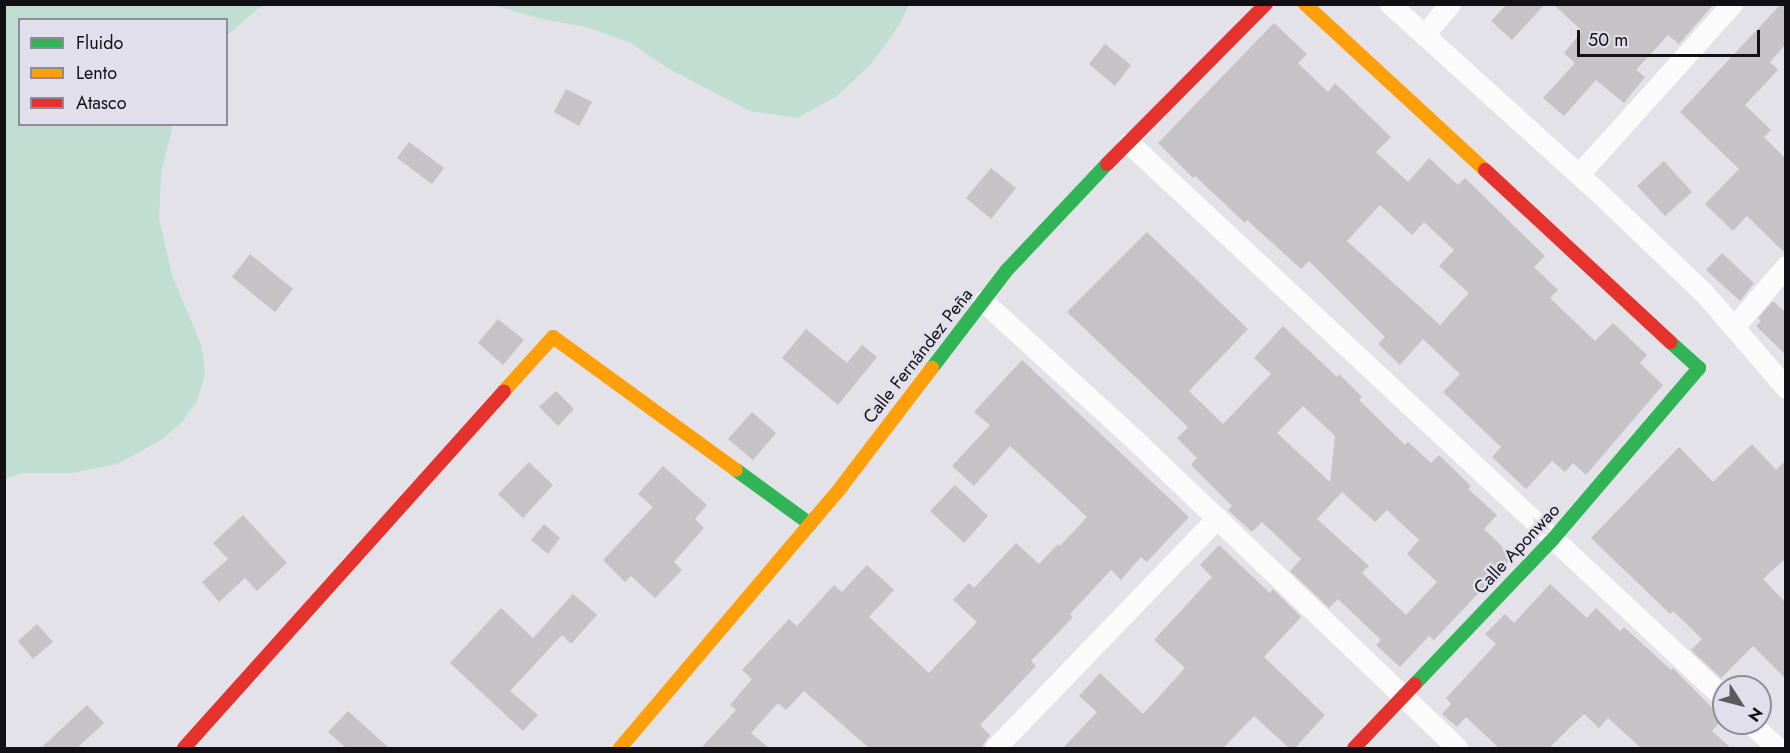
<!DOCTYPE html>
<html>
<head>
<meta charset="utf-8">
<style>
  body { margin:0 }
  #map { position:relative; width:1790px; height:753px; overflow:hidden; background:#e3e2e9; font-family:Jost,sans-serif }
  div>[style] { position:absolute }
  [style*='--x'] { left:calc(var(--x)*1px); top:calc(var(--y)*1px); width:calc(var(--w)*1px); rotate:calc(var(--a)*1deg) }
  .green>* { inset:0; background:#c0ded1 }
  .building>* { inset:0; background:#c5c3c5 }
  .street>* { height:21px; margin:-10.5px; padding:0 10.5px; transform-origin:10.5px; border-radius:10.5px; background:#fbfbfc }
  .fast>* { height:14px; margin:-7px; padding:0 7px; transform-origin:7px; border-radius:7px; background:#30b455 }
  .slow>* { height:14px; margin:-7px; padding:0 7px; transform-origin:7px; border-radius:7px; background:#ff9f0a }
  .jam>* { height:14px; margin:-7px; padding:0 7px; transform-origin:7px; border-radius:7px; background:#e5322d }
  span { translate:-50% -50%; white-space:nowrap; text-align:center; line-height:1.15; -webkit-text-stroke:5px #e1dfec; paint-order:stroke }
  .street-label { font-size:18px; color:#111014 }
  .frame { position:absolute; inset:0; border:6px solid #111014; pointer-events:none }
  .legend { position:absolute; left:18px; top:18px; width:210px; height:108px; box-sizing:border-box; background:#e1dfec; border:2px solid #8e8c96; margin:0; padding:8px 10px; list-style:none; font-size:18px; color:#111014 }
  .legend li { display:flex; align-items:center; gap:12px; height:30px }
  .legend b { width:30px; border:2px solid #8e8c96 }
  .north { position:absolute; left:1712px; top:675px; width:60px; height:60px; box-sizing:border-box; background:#e1dfec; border:2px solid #8e8c96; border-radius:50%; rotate:126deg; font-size:16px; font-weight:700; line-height:24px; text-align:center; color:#111014 }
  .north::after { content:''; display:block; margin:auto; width:21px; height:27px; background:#5a5a5f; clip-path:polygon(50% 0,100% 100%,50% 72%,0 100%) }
  .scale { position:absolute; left:1577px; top:30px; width:183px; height:27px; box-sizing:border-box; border:3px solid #111014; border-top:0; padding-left:8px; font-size:18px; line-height:21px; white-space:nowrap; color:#111014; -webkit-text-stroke:4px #e1dfec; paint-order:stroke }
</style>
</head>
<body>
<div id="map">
  <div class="green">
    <div style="clip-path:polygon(4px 5px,267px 5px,257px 9px,227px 36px,226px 20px,20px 20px,20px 124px,173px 125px,161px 174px,159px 218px,172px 275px,202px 347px,205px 374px,197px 401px,181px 423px,161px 440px,117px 464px,72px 473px,22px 473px,5px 479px)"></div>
    <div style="clip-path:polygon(493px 5px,909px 5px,899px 25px,871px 64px,837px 96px,797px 118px,750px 111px,669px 69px,629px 42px,586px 27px,542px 19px)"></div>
  </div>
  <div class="building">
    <div style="clip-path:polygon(1507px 4px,1545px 4px,1512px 40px,1491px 21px)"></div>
    <div style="clip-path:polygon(1553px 4px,1714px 4px,1679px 44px,1668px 35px,1636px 70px,1645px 77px,1624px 103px,1596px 80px,1564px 116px,1543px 98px,1575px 63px,1564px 53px,1582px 31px)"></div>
    <div style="clip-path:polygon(1781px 4px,1785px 4px,1785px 45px,1770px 62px,1778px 70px,1745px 105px,1771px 130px,1764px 137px,1785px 158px,1785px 253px,1747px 216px,1733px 231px,1705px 204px,1739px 169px,1680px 112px)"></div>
    <div style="clip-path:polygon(evenodd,1274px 23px,1307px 54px,1298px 63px,1328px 92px,1335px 83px,1391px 137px,1376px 152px,1408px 182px,1429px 158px,1458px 185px,1465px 178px,1545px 256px,1534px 267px,1558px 290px,1550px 298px,1595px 341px,1613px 323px,1647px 355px,1640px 363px,1663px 385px,1586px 475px,1573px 463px,1565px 472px,1552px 461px,1526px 489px,1492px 457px,1501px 447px,1443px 392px,1460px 374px,1423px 339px,1400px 365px,1378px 344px,1385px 337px,1309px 261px,1301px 269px,1247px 220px,1245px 223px,1195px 176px,1193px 178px,1158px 143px,1274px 23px,1380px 205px,1412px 235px,1424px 222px,1454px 250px,1439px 266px,1469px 293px,1440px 325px,1347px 241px,1380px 205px)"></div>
    <div style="clip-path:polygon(1105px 44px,1131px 65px,1115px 86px,1089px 64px)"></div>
    <div style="clip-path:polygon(566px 89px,592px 102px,579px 126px,554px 112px)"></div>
    <div style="clip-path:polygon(409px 142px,444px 168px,432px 184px,397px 158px)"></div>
    <div style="clip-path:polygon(1664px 161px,1692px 192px,1665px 216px,1637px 186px)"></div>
    <div style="clip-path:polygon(991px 168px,1016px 188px,991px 219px,966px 198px)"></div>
    <div style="clip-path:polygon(evenodd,1147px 232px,1248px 329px,1189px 391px,1223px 424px,1271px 374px,1254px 358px,1283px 326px,1337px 377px,1339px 374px,1362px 397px,1359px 400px,1405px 445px,1408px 442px,1431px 463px,1439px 455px,1471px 486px,1468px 489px,1497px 515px,1484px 529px,1513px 557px,1434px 640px,1429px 636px,1400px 667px,1376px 645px,1381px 640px,1338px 599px,1329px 608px,1290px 571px,1301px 559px,1262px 522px,1252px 532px,1228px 510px,1232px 506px,1191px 465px,1197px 458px,1177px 438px,1188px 427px,1067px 312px,1147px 232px,1303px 406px,1335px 436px,1330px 482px,1277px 433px,1303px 406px,1147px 232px,1342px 492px,1375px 522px,1387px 510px,1419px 540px,1407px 554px,1437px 582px,1406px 615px,1362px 573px,1369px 566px,1317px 519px,1342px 492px)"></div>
    <div style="clip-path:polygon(1722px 253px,1754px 283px,1740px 301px,1706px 270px)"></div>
    <div style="clip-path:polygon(250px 254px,293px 289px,275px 312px,232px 277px)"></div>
    <div style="clip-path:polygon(1773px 301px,1785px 312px,1785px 354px,1756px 326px,1761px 321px,1758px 318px)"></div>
    <div style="clip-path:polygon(498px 319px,524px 340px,503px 365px,478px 343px)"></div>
    <div style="clip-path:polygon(806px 329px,847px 363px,862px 345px,877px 357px,838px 405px,782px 358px)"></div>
    <div style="clip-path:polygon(1022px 360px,1189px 517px,1147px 562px,1141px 557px,1121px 580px,1111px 570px,1070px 614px,1073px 617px,1031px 661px,1036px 666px,980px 725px,990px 735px,981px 748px,869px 748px,804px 691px,786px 710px,778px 703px,751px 733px,769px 748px,701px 748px,736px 710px,730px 705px,752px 679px,742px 670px,789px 619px,797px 626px,834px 585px,842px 592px,867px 565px,894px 590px,869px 617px,929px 673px,977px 622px,953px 600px,969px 583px,974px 588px,1016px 543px,1039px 564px,1058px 544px,1060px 546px,1087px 517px,1010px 446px,974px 486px,952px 466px,990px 425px,974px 412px)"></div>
    <div style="clip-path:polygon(556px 391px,574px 409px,558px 426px,539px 407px)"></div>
    <div style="clip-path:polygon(752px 412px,776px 433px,753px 460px,728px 439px)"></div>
    <div style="clip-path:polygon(1752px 444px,1776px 470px,1785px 461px,1785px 559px,1763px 579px,1785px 602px,1785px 678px,1753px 646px,1721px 678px,1691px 650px,1702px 639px,1673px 611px,1670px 614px,1591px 538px,1679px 447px,1713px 482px)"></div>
    <div style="clip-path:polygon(529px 462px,553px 485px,523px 518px,498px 494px)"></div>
    <div style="clip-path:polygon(663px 466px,707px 505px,695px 519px,704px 528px,674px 562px,682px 570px,655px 598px,631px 576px,625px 582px,603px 560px,653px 507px,638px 494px)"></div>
    <div style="clip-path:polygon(955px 485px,988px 516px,964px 543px,930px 511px)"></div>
    <div style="clip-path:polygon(243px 515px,287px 563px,257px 591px,245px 578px,219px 602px,202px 582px,228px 559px,213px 543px)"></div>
    <div style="clip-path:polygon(544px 524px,560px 538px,548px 554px,531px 540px)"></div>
    <div style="clip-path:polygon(1219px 545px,1270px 593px,1273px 589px,1301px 617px,1264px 657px,1325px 715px,1295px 748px,1289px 748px,1254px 716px,1223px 748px,1063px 748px,1097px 712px,1079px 696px,1100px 673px,1143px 714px,1185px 668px,1154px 640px,1212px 577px,1200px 565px)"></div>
    <div style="clip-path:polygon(1550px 584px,1587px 618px,1596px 608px,1620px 631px,1624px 627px,1671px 670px,1673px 668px,1723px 719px,1712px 731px,1731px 748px,1641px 748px,1608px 718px,1599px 728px,1584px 714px,1549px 748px,1499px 748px,1466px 717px,1457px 727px,1442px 714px,1451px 704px,1446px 698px,1496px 644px,1485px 634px,1505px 614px,1514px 623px)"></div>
    <div style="clip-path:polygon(573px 594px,597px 615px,571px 644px,562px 635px,510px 691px,538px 715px,523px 731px,450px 663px,501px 608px,533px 638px)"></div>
    <div style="clip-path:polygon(37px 624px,53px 642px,33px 659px,18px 641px)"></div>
    <div style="clip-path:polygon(87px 705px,104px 723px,77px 748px,41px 748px)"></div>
    <div style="clip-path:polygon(348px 711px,389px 748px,346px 748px,328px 732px)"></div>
  </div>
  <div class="street">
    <div style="--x:1390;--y:4;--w:280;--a:42.1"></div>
    <div style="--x:1598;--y:192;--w:148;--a:43.6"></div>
    <div style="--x:1705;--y:294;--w:124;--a:49.2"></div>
    <div style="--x:1424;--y:35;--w:40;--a:-50"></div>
    <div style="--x:1129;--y:143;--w:814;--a:43.01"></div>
    <div style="--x:1579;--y:174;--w:229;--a:-48"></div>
    <div style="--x:983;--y:301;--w:206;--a:42.4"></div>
    <div style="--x:1135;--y:440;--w:446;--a:43.7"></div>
    <div style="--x:1734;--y:327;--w:80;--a:-49.6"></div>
    <div style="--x:1750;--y:723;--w:38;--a:42"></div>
    <div style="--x:995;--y:748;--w:320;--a:-46"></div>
  </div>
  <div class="fast">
    <div style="--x:932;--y:368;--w:123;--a:-52.6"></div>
    <div style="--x:1007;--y:270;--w:146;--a:-46.7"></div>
    <div style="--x:736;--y:470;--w:92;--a:36.1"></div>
    <div style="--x:1415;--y:684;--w:200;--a:-46.4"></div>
    <div style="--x:1553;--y:539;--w:225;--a:-49.5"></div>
    <div style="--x:1699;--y:368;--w:39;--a:-138"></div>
  </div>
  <div class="slow">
    <div style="--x:1305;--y:4;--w:245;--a:42.7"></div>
    <div style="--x:504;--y:391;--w:73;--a:-47.8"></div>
    <div style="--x:553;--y:337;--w:226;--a:36"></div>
    <div style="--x:620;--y:748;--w:342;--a:-49.7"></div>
    <div style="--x:841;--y:487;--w:150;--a:-52.6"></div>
  </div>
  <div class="jam">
    <div style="--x:1107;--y:164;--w:226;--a:-45.2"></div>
    <div style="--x:1485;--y:170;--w:253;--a:42.9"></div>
    <div style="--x:184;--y:748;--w:479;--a:-48.1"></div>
    <div style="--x:1354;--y:748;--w:88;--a:-46.4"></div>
  </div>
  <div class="street-label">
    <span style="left:918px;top:356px;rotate:-52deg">Calle Fernández Peña</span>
    <span style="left:1517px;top:549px;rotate:-47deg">Calle Aponwao</span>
  </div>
  <div class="frame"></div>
  <ul class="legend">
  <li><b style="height:8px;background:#30b455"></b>Fluido</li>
  <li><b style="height:8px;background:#ff9f0a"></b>Lento</li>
  <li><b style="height:8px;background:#e5322d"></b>Atasco</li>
  </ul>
  <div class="north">N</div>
  <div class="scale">50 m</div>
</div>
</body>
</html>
